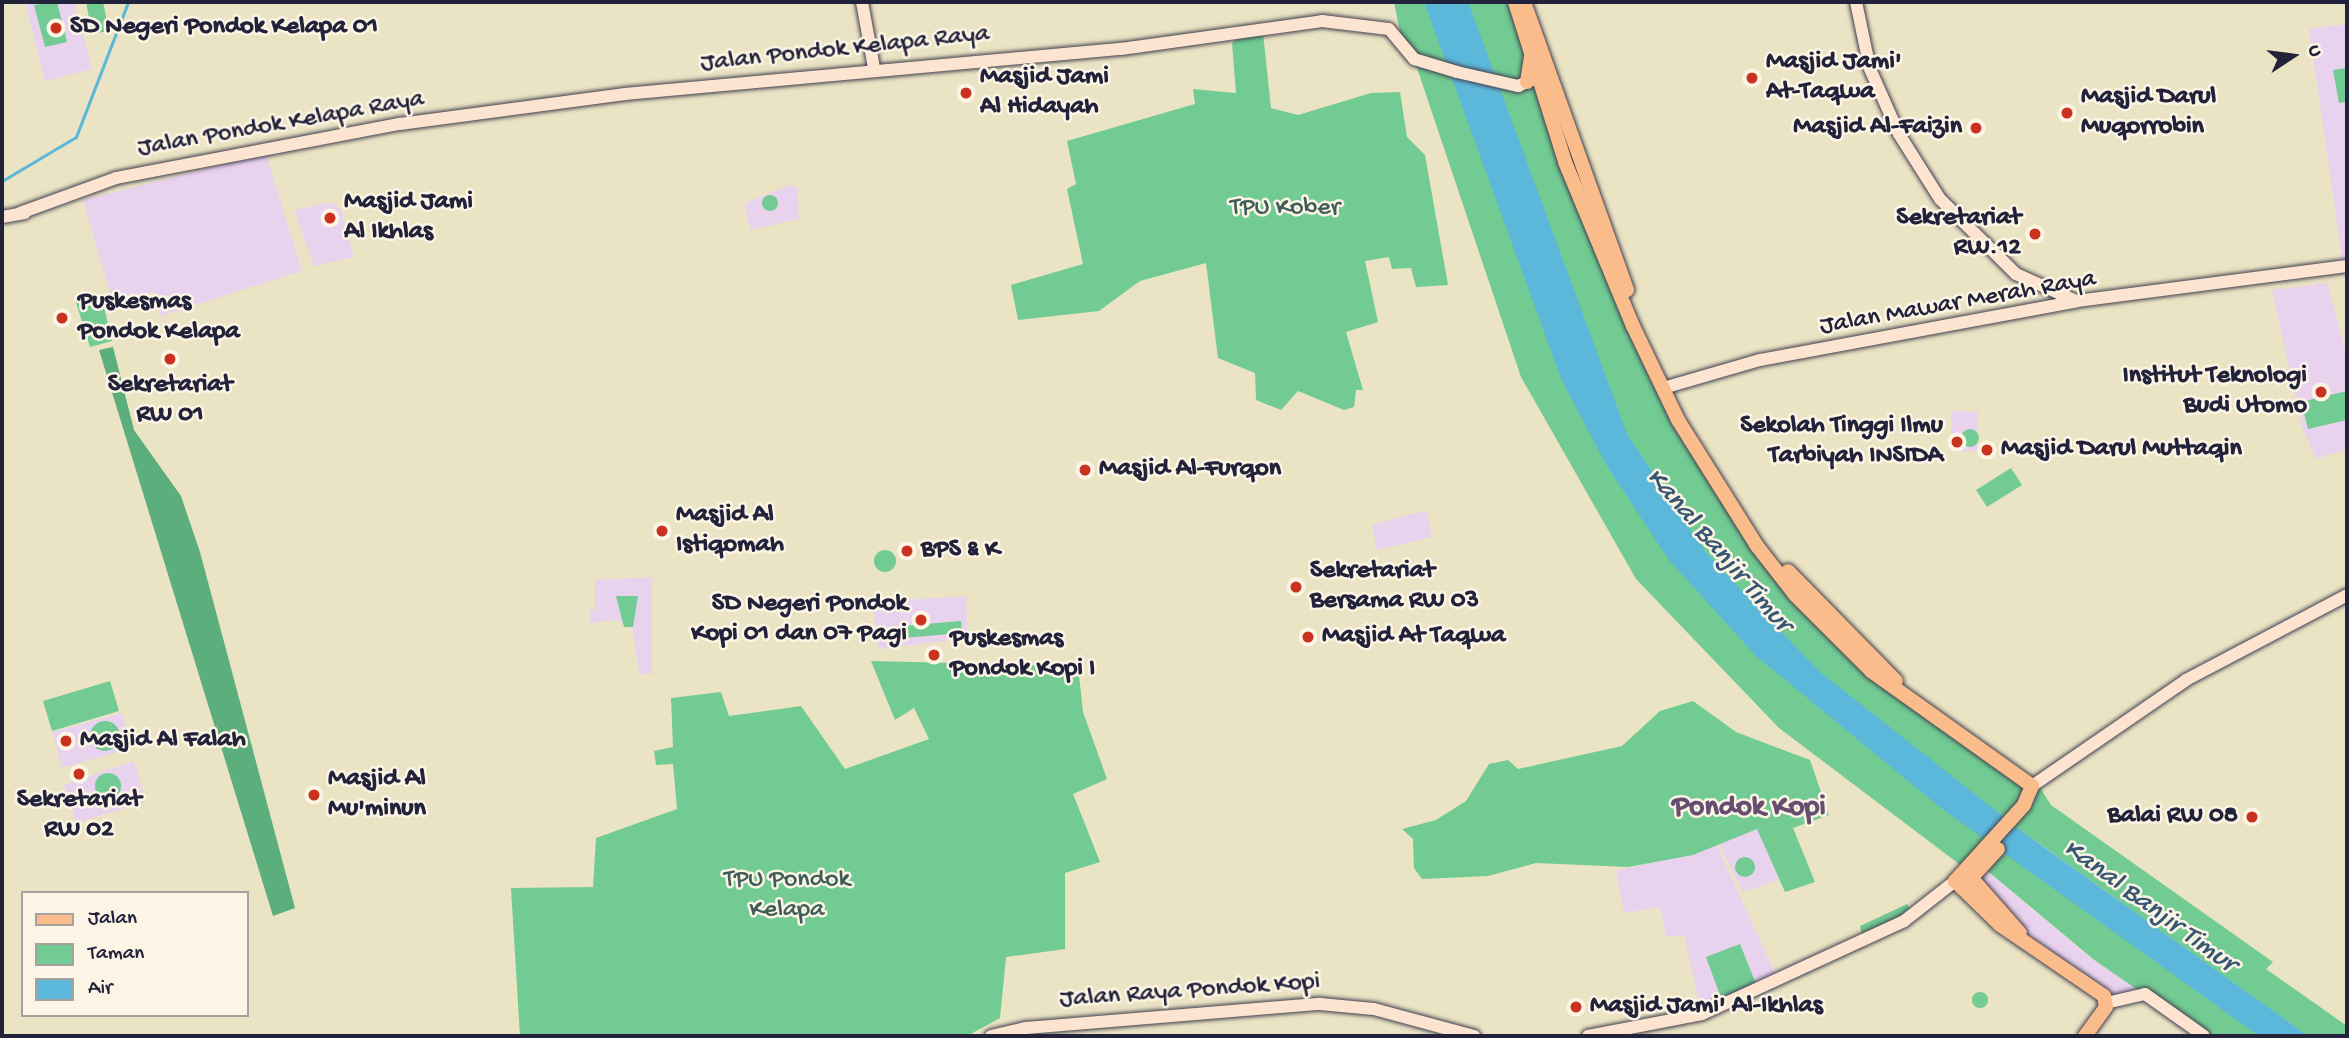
<!DOCTYPE html>
<html>
<head>
<meta charset="utf-8">
<style>
  body { margin:0 }
  #map { position:relative; width:2349px; height:1038px; overflow:hidden; background:#ebe4c4; font-family:"Gochi Hand",sans-serif }
  div>[style] { position:absolute }
  [style*='--x'] { left:calc(var(--x)*1px); top:calc(var(--y)*1px); width:calc(var(--w)*1px); rotate:calc(var(--a)*1deg) }
  .built>* { inset:0; background:#e9d2ee }
  .green>* { inset:0; background:#71cb92 }
  .round { border-radius:50% }
  .forest>* { inset:0; background:#5caf7c }
  .water>* { inset:0; background:#5cb8da }
  .stream>* { height:2.5px; margin:-1.25px; padding:0 1.25px; transform-origin:1.25px; border-radius:1.25px; background:#5cb8da }
  .roads { filter:drop-shadow(0 0 2px #403f50) drop-shadow(0 0 2px #403f50) }
  .secondary>* { height:12px; margin:-6px; padding:0 6px; transform-origin:6px; border-radius:6px; background:#fde4d1 }
  .primary>* { height:14px; margin:-7px; padding:0 7px; transform-origin:7px; border-radius:7px; background:#fabc8b }
  .dots>* { width:19px; height:19px; translate:-50% -50%; box-sizing:border-box; border:4px solid #fcf5e5; border-radius:50% }
  span { translate:-50% -50%; white-space:nowrap; text-align:center; line-height:1.15; -webkit-text-stroke:5px #fcf5e5; paint-order:stroke }
  .poi-label { font-size:26px; color:#22223b; font-weight:700 }
  .left { translate:0 -50%; text-align:left }
  .right { translate:-100% -50%; text-align:right }
  .street-label { font-size:26px; color:#22223b }
  .park-label { font-size:26px; color:#3e5d59 }
  .water-label { font-size:28px; color:#365673; font-style:italic }
  .quarter-label { font-size:30px; color:#664e70; font-weight:700 }
  .frame { position:absolute; inset:0; border:4px solid #22223b; pointer-events:none }
  .legend { position:absolute; left:21px; top:891px; width:228px; height:126px; box-sizing:border-box; background:#fcf5e5; border:2px solid #a5a1a1; margin:0; padding:9px 12px; list-style:none; font-size:21px; color:#22223b }
  .legend li { display:flex; align-items:center; gap:14px; height:35px }
  .legend b { width:35px; border:2px solid #a5a1a1 }
  .north { position:absolute; left:2258px; top:21px; width:70px; height:70px; -webkit-text-stroke:5px #fcf5e5; paint-order:stroke; rotate:77deg; font-size:19px; font-weight:700; line-height:28px; text-align:center; color:#22223b }
  .north::after { content:''; display:block; margin:auto; width:24px; height:32px; background:#22223b; clip-path:polygon(50% 0,100% 100%,50% 72%,0 100%) }
</style>
</head>
<body>
<div id="map">
  <div class="built">
    <div style="clip-path:polygon(25px 2px,74px 2px,92px 69px,45px 81px)"></div>
    <div style="clip-path:polygon(2347px 24px,2347px 264px,2343px 265px,2309px 29px)"></div>
    <div style="clip-path:polygon(266px 154px,302px 271px,160px 316px,153px 292px,113px 303px,83px 200px)"></div>
    <div style="clip-path:polygon(790px 185px,797px 187px,799px 219px,750px 230px,745px 203px)"></div>
    <div style="clip-path:polygon(332px 202px,341px 210px,354px 257px,314px 266px,294px 210px)"></div>
    <div style="clip-path:polygon(2327px 283px,2347px 356px,2347px 449px,2316px 459px,2302px 427px,2272px 290px)"></div>
    <div style="clip-path:polygon(1951px 411px,1978px 412px,1977px 451px,1952px 451px)"></div>
    <div style="clip-path:polygon(1426px 510px,1432px 537px,1377px 550px,1372px 525px)"></div>
    <div style="clip-path:polygon(652px 577px,652px 674px,639px 674px,633px 630px,617px 620px,590px 623px,590px 610px,595px 609px,595px 580px)"></div>
    <div style="clip-path:polygon(966px 596px,968px 638px,879px 649px,872px 602px)"></div>
    <div style="clip-path:polygon(122px 713px,131px 748px,62px 768px,52px 732px)"></div>
    <div style="clip-path:polygon(134px 761px,146px 802px,76px 823px,64px 785px)"></div>
    <div style="clip-path:polygon(1760px 823px,1778px 880px,1743px 892px,1717px 841px)"></div>
    <div style="clip-path:polygon(1717px 846px,1778px 980px,1701px 1011px,1684px 935px,1666px 937px,1660px 907px,1624px 913px,1616px 871px)"></div>
    <div style="clip-path:polygon(1983px 868px,2092px 959px,2145px 994px,2106px 1003px,2021px 934px,1978px 875px)"></div>
  </div>
  <div class="green">
    <div style="clip-path:polygon(57px 2px,67px 42px,45px 47px,34px 5px)"></div>
    <div style="clip-path:polygon(86px 2px,103px 2px,109px 31px,92px 34px)"></div>
    <div style="clip-path:polygon(1394px 2px,1515px 2px,1565px 162px,1641px 345px,1757px 546px,1875px 673px,2032px 786px,1967px 870px,1779px 728px,1636px 579px,1521px 377px,1414px 59px,1403px 47px)"></div>
    <div style="clip-path:polygon(1263px 33px,1271px 108px,1298px 115px,1371px 93px,1400px 92px,1407px 137px,1425px 155px,1448px 285px,1416px 287px,1411px 268px,1392px 269px,1389px 257px,1365px 261px,1378px 322px,1346px 332px,1363px 390px,1356px 390px,1354px 407px,1344px 410px,1298px 391px,1281px 410px,1256px 400px,1255px 373px,1218px 358px,1206px 263px,1140px 281px,1099px 311px,1018px 320px,1011px 285px,1083px 264px,1067px 189px,1076px 184px,1067px 141px,1195px 104px,1193px 89px,1236px 93px,1232px 43px,1243px 34px)"></div>
    <div style="clip-path:polygon(2347px 68px,2347px 102px,2339px 103px,2333px 70px)"></div>
    <div class="round" style="left:762px;top:195px;width:16px;height:16px"></div>
    <div style="clip-path:polygon(101px 294px,112px 341px,90px 347px,75px 299px)"></div>
    <div style="clip-path:polygon(2347px 391px,2347px 420px,2308px 429px,2301px 402px)"></div>
    <div class="round" style="left:1961px;top:429px;width:18px;height:18px"></div>
    <div style="clip-path:polygon(2011px 468px,2022px 485px,1987px 507px,1976px 490px)"></div>
    <div class="round" style="left:874px;top:550px;width:22px;height:22px"></div>
    <div style="clip-path:polygon(616px 596px,638px 596px,633px 627px,624px 627px)"></div>
    <div style="clip-path:polygon(961px 621px,962px 633px,903px 638px,902px 626px)"></div>
    <div style="clip-path:polygon(871px 661px,1078px 666px,1083px 712px,1107px 779px,1073px 794px,1100px 862px,1065px 873px,1065px 949px,1006px 957px,1000px 1018px,967px 1036px,520px 1036px,511px 888px,593px 887px,596px 838px,677px 809px,673px 764px,656px 765px,654px 751px,673px 747px,671px 698px,721px 692px,729px 716px,801px 706px,845px 769px,929px 739px,914px 708px,895px 720px)"></div>
    <div style="clip-path:polygon(110px 681px,119px 711px,52px 731px,43px 701px)"></div>
    <div style="clip-path:polygon(1693px 701px,1736px 732px,1810px 760px,1829px 815px,1793px 828px,1815px 882px,1785px 892px,1757px 829px,1693px 855px,1628px 867px,1536px 863px,1488px 876px,1422px 879px,1414px 868px,1413px 839px,1402px 829px,1436px 820px,1466px 801px,1489px 764px,1508px 760px,1518px 769px,1622px 746px,1660px 711px)"></div>
    <div class="round" style="left:90px;top:721px;width:30px;height:30px"></div>
    <div class="round" style="left:95px;top:773px;width:26px;height:26px"></div>
    <div style="clip-path:polygon(2039px 786px,2051px 805px,2273px 962px,2266px 969px,2347px 1026px,2347px 1036px,2307px 1036px,2015px 826px)"></div>
    <div style="clip-path:polygon(1997px 848px,2028px 869px,2260px 1036px,2204px 1036px,2093px 959px,1984px 868px)"></div>
    <div class="round" style="left:1735px;top:857px;width:20px;height:20px"></div>
    <div style="clip-path:polygon(1907px 904px,1914px 916px,1863px 940px,1860px 926px)"></div>
    <div style="clip-path:polygon(1740px 944px,1756px 984px,1721px 998px,1706px 957px)"></div>
    <div class="round" style="left:1972px;top:992px;width:16px;height:16px"></div>
  </div>
  <div class="forest">
    <div style="clip-path:polygon(113px 347px,134px 430px,181px 496px,200px 552px,295px 908px,273px 916px,99px 350px)"></div>
  </div>
  <div class="water">
    <div style="clip-path:polygon(1424px 2px,1468px 2px,1627px 434px,1706px 553px,1820px 672px,2023px 832px,2308px 1036px,2259px 1036px,1941px 808px,1756px 656px,1669px 560px,1607px 466px,1562px 381px)"></div>
  </div>
  <div class="stream">
    <div style="--x:2;--y:181;--w:86;--a:-30.7"></div>
    <div style="--x:76;--y:137;--w:145;--a:-68.9"></div>
  </div>
  <div class="roads">
    <div class="secondary">
      <div style="--x:862;--y:2;--w:67;--a:79.7"></div>
      <div style="--x:1856;--y:2;--w:68;--a:78.2"></div>
      <div style="--x:1870;--y:69;--w:71;--a:66"></div>
      <div style="--x:1899;--y:134;--w:77;--a:57.8"></div>
      <div style="--x:1940;--y:199;--w:107;--a:44.6"></div>
      <div style="--x:2016;--y:274;--w:66;--a:24.2"></div>
      <div style="--x:20;--y:213;--w:102;--a:-20"></div>
      <div style="--x:116;--y:178;--w:289;--a:-10.8"></div>
      <div style="--x:400;--y:124;--w:227;--a:-7.6"></div>
      <div style="--x:625;--y:94;--w:498;--a:-5.2"></div>
      <div style="--x:1121;--y:49;--w:203;--a:-7.9"></div>
      <div style="--x:1322;--y:21;--w:67;--a:6.8"></div>
      <div style="--x:1389;--y:29;--w:39;--a:50"></div>
      <div style="--x:1414;--y:59;--w:45;--a:16.8"></div>
      <div style="--x:1457;--y:72;--w:63;--a:12.9"></div>
      <div style="--x:1518;--y:86;--w:17;--a:-24"></div>
      <div style="--x:2;--y:217;--w:23;--a:-10"></div>
      <div style="--x:1663;--y:388;--w:101;--a:-16.1"></div>
      <div style="--x:1760;--y:360;--w:322;--a:-10.5"></div>
      <div style="--x:2077;--y:301;--w:272;--a:-7.4"></div>
      <div style="--x:2032;--y:786;--w:187;--a:-34.5"></div>
      <div style="--x:2186;--y:680;--w:182;--a:-27.8"></div>
      <div style="--x:2106;--y:1003;--w:40;--a:-13"></div>
      <div style="--x:2145;--y:994;--w:72;--a:35.4"></div>
      <div style="--x:991;--y:1036;--w:36;--a:-13"></div>
      <div style="--x:1026;--y:1028;--w:295;--a:-4.7"></div>
      <div style="--x:1320;--y:1004;--w:54;--a:5.3"></div>
      <div style="--x:1374;--y:1009;--w:104;--a:15.1"></div>
      <div style="--x:1588;--y:1036;--w:116;--a:-10.9"></div>
      <div style="--x:1702;--y:1014;--w:222;--a:-24.7"></div>
      <div style="--x:1904;--y:921;--w:65;--a:-38.1"></div>
    </div>
    <div class="primary">
      <div style="--x:1515;--y:2;--w:168;--a:72.6"></div>
      <div style="--x:1565;--y:162;--w:178;--a:67.5"></div>
      <div style="--x:1633;--y:326;--w:104;--a:64.4"></div>
      <div style="--x:1678;--y:420;--w:149;--a:57.9"></div>
      <div style="--x:1757;--y:546;--w:63;--a:52"></div>
      <div style="--x:1796;--y:596;--w:106;--a:45"></div>
      <div style="--x:1871;--y:671;--w:198;--a:35.5"></div>
      <div style="--x:2032;--y:786;--w:21;--a:113"></div>
      <div style="--x:2024;--y:805;--w:103;--a:132.2"></div>
      <div style="--x:1955;--y:881;--w:63;--a:44.4"></div>
      <div style="--x:2000;--y:925;--w:126;--a:34.3"></div>
      <div style="--x:2104;--y:996;--w:11;--a:80"></div>
      <div style="--x:2106;--y:1007;--w:36;--a:126"></div>
      <div style="--x:1524;--y:2;--w:306;--a:70.3"></div>
      <div style="--x:1527;--y:82;--w:26;--a:-81"></div>
      <div style="--x:1788;--y:571;--w:154;--a:45.5"></div>
      <div style="--x:1969;--y:875;--w:77;--a:48.7"></div>
      <div style="--x:1962;--y:888;--w:53;--a:-47.3"></div>
    </div>
  </div>
  <div class="dots">
    <div style="left:56px;top:28px;background:#c8321e"></div>
    <div style="left:1752px;top:78px;background:#c8321e"></div>
    <div style="left:966px;top:93px;background:#c8321e"></div>
    <div style="left:2067px;top:113px;background:#c8321e"></div>
    <div style="left:1976px;top:128px;background:#c8321e"></div>
    <div style="left:330px;top:218px;background:#c8321e"></div>
    <div style="left:2035px;top:234px;background:#c8321e"></div>
    <div style="left:62px;top:318px;background:#c8321e"></div>
    <div style="left:170px;top:359px;background:#c8321e"></div>
    <div style="left:2321px;top:392px;background:#c8321e"></div>
    <div style="left:1957px;top:442px;background:#c8321e"></div>
    <div style="left:1987px;top:450px;background:#c8321e"></div>
    <div style="left:1085px;top:470px;background:#c8321e"></div>
    <div style="left:662px;top:531px;background:#c8321e"></div>
    <div style="left:907px;top:551px;background:#c8321e"></div>
    <div style="left:1296px;top:587px;background:#c8321e"></div>
    <div style="left:921px;top:620px;background:#c8321e"></div>
    <div style="left:1308px;top:637px;background:#c8321e"></div>
    <div style="left:934px;top:655px;background:#c8321e"></div>
    <div style="left:66px;top:741px;background:#c8321e"></div>
    <div style="left:79px;top:774px;background:#c8321e"></div>
    <div style="left:314px;top:795px;background:#c8321e"></div>
    <div style="left:2252px;top:817px;background:#c8321e"></div>
    <div style="left:1576px;top:1007px;background:#c8321e"></div>
  </div>
  <div class="poi-label">
    <span class="left" style="left:70px;top:28px">SD Negeri Pondok Kelapa 01</span>
    <span class="left" style="left:1766px;top:78px">Masjid Jami'<br>At-Taqwa</span>
    <span class="left" style="left:980px;top:93px">Masjid Jami<br>Al Hidayah</span>
    <span class="left" style="left:2081px;top:113px">Masjid Darul<br>Muqorrobin</span>
    <span class="right" style="left:1962px;top:128px">Masjid Al-Faizin</span>
    <span class="left" style="left:344px;top:218px">Masjid Jami<br>Al Ikhlas</span>
    <span class="right" style="left:2021px;top:234px">Sekretariat<br>RW.12</span>
    <span class="left" style="left:78px;top:318px">Puskesmas<br>Pondok Kelapa</span>
    <span class="right" style="left:2307px;top:392px">Institut Teknologi<br>Budi Utomo</span>
    <span style="left:170px;top:401px">Sekretariat<br>RW 01</span>
    <span class="right" style="left:1943px;top:442px">Sekolah Tinggi Ilmu<br>Tarbiyah INSIDA</span>
    <span class="left" style="left:2001px;top:450px">Masjid Darul Muttaqin</span>
    <span class="left" style="left:1099px;top:470px">Masjid Al-Furqon</span>
    <span class="left" style="left:676px;top:531px">Masjid Al<br>Istiqomah</span>
    <span class="left" style="left:921px;top:551px">BPS &amp; K</span>
    <span class="left" style="left:1310px;top:587px">Sekretariat<br>Bersama RW 03</span>
    <span class="right" style="left:907px;top:620px">SD Negeri Pondok<br>Kopi 01 dan 07 Pagi</span>
    <span class="left" style="left:1322px;top:637px">Masjid At Taqwa</span>
    <span class="left" style="left:950px;top:655px">Puskesmas<br>Pondok Kopi I</span>
    <span class="left" style="left:80px;top:741px">Masjid Al Falah</span>
    <span class="left" style="left:328px;top:795px">Masjid Al<br>Mu'minun</span>
    <span style="left:79px;top:816px">Sekretariat<br>RW 02</span>
    <span class="right" style="left:2238px;top:817px">Balai RW 08</span>
    <span class="left" style="left:1590px;top:1007px">Masjid Jami' Al-Ikhlas</span>
  </div>
  <div class="street-label">
    <span style="left:845px;top:50px;rotate:-6deg">Jalan Pondok Kelapa Raya</span>
    <span style="left:281px;top:125px;rotate:-10deg">Jalan Pondok Kelapa Raya</span>
    <span style="left:1958px;top:304px;rotate:-10deg">Jalan Mawar Merah Raya</span>
    <span style="left:1190px;top:992px;rotate:-4deg">Jalan Raya Pondok Kopi</span>
  </div>
  <div class="park-label">
    <span style="left:1285px;top:209px">TPU Kober</span>
    <span style="left:787px;top:896px">TPU Pondok<br>Kelapa</span>
  </div>
  <div class="water-label">
    <span style="left:1718px;top:551px;rotate:49deg">Kanal Banjir Timur</span>
    <span style="left:2149px;top:907px;rotate:36deg">Kanal Banjir Timur</span>
  </div>
  <div class="quarter-label">
    <span style="left:1749px;top:809px">Pondok Kopi</span>
  </div>
  <div class="frame"></div>
  <ul class="legend">
  <li><b style="height:9px;background:#fabc8b"></b>Jalan</li>
  <li><b style="height:19px;background:#71cb92"></b>Taman</li>
  <li><b style="height:19px;background:#5cb8da"></b>Air</li>
  </ul>
  <div class="north">U</div>
</div>
</body>
</html>
